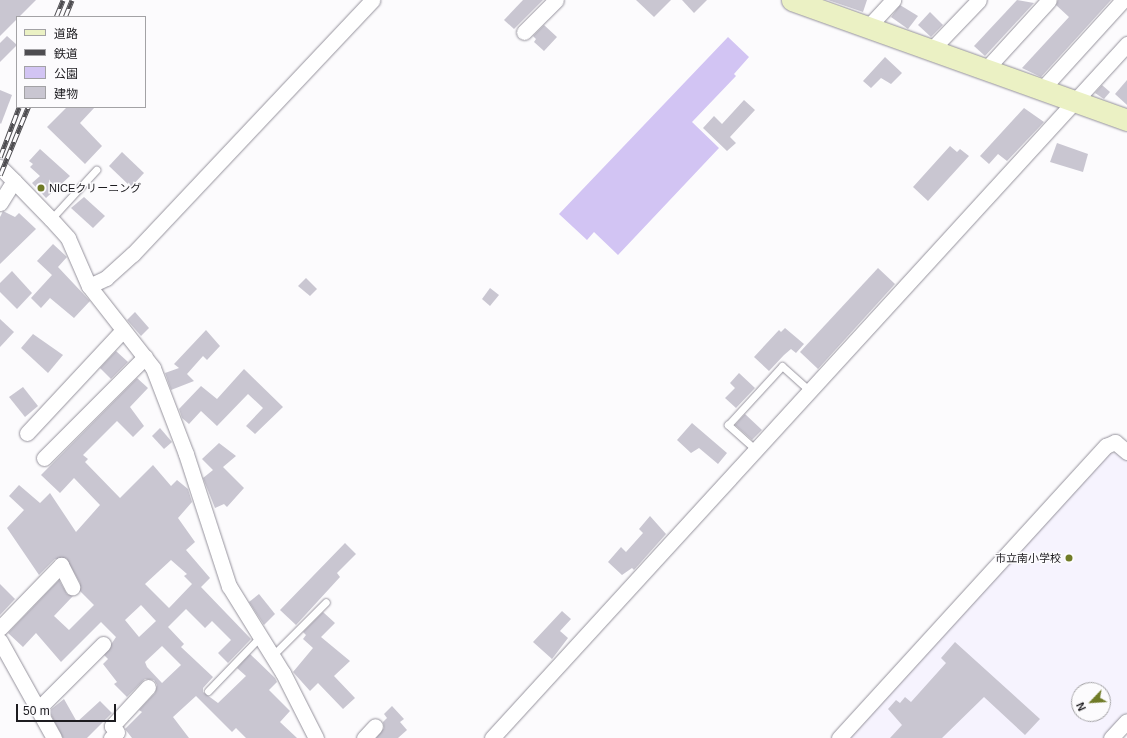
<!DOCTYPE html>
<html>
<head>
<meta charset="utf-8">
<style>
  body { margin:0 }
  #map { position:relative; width:1127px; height:738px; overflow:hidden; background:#fcfbfd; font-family:Helvetica,"Noto Sans JP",sans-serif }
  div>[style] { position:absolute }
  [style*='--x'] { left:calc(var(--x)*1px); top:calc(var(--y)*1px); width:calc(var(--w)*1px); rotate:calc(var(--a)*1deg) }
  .built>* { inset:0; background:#f6f3fe }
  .green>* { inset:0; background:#d2c4f3 }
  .building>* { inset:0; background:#c9c6d1 }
  .roads { filter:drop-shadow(0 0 1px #95929c) drop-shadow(0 0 1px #95929c) }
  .lane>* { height:7px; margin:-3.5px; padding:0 3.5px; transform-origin:3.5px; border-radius:3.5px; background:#fff }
  .street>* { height:15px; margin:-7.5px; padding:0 7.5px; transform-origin:7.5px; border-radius:7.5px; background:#fff }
  .secondary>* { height:21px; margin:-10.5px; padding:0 10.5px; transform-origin:10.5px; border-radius:10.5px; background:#ebf1c4 }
  .rail>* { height:4.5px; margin-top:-2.25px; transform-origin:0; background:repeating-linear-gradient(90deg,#fcfbfd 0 9px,#4e4d51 0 18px); box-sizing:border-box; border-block:1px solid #4e4d51 }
  .dots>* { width:11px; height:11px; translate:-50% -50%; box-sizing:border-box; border:2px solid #fcfbfd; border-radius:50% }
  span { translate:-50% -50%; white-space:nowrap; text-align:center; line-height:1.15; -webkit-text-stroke:3px #fcfbfd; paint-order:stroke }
  .poi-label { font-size:11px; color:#1d1c20 }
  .left { translate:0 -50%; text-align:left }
  .right { translate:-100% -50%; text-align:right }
  .legend { position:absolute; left:16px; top:16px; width:130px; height:92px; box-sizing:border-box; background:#fcfbfd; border:1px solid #a3a2a5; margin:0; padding:5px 7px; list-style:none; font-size:12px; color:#1d1c20 }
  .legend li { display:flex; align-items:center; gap:8px; height:20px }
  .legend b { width:20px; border:1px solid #a3a2a5 }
  .north { position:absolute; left:1071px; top:682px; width:40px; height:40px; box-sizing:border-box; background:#fcfbfd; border:1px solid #a3a2a5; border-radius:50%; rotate:245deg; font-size:11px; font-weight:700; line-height:16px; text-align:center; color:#1d1c20 }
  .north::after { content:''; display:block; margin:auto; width:14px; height:18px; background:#707b27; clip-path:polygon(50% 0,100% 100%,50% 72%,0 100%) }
  .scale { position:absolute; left:16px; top:704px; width:100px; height:18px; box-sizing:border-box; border:2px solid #1d1c20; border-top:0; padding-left:5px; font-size:12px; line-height:14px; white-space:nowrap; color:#1d1c20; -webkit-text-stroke:3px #fcfbfd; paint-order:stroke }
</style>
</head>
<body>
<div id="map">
  <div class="built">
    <div style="clip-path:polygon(evenodd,1119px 453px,1127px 459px,1127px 713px,1104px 738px,844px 738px,1105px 454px,1119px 453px,1079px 690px,1103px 690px,1103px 714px,1079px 714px,1079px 690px)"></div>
  </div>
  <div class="green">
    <div style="clip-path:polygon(728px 37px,749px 57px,734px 74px,736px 76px,692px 122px,719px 148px,618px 255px,594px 232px,587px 240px,559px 214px)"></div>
  </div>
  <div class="building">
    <div style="clip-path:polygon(0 0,36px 0,0 36px)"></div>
    <div style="clip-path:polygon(523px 0,543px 0,514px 29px,504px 20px)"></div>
    <div style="clip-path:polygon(636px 0,671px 0,654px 17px)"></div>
    <div style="clip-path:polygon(682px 0,707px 0,694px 13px)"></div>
    <div style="clip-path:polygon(828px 0,867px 0,863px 12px)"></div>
    <div style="clip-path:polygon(1017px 0,1034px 3px,985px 56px,974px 46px)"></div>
    <div style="clip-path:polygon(1058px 0,1111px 0,1041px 77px,1022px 68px,1069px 17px,1056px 5px)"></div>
    <div style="clip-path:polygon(900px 5px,918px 16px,908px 29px,891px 17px)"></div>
    <div style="clip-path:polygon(930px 12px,943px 25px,931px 37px,918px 25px)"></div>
    <div style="clip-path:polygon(544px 25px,557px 37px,544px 51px,534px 42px,536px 39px,533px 36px)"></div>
    <div style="clip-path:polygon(7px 36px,17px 45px,0 62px,0 43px)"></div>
    <div style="clip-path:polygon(885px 57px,902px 73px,891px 84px,881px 78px,871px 88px,863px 81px)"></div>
    <div style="clip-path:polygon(1127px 80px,1127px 105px,1115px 94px)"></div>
    <div style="clip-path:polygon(1102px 85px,1110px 92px,1104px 99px,1095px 93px)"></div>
    <div style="clip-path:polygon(0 90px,12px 95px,1px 124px,0 123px)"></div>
    <div style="clip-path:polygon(744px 100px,755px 110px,730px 137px,736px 143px,727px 151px,703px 128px,714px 116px,722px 124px)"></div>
    <div style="clip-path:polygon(67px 107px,95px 107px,80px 123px,102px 146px,85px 164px,47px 127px)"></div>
    <div style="clip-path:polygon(1024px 108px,1044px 122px,1007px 161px,998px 154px,989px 164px,980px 156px)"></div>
    <div style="clip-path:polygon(1057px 143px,1088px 154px,1083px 172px,1050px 162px)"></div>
    <div style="clip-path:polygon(950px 146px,957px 152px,960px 149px,969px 156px,928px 201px,913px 187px)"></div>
    <div style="clip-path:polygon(40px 149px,70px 176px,46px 198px,32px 183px,40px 176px,30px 167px,33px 164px,29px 161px)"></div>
    <div style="clip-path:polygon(122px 152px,144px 173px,131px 187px,109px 166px)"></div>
    <div style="clip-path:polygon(84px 197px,105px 216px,93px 228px,71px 208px)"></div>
    <div style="clip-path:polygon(3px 211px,15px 217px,19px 213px,36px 229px,0 264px,0 217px)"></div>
    <div style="clip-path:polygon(53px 244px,67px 257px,58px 267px,90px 301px,74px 318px,50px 298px,41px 308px,31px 298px,52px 275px,37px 261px)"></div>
    <div style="clip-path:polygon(878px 268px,895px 284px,818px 369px,800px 352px)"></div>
    <div style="clip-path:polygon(12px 271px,32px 293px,17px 309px,0 292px,0 283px)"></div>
    <div style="clip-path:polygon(306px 278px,317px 289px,310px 296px,298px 286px)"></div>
    <div style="clip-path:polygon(490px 288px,499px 295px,490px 306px,482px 299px)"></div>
    <div style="clip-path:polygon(135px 312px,149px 328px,141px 336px,127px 320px)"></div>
    <div style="clip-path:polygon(0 319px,14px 332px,0 347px)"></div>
    <div style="clip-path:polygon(785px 328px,804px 344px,796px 353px,791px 349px,784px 355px,769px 371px,754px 357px,779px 330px,781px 332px)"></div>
    <div style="clip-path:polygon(206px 330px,220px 346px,207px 360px,203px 356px,187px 374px,194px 381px,171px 390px,165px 373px,179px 368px,174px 364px)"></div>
    <div style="clip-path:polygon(33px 334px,63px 355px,48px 373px,21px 348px)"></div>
    <div style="clip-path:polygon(116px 351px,128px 362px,111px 379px,100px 368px)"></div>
    <div style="clip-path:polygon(244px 369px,283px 407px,255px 434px,246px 426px,263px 408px,248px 394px,217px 426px,201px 411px,189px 424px,182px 418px,179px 409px,201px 386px,217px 399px)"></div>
    <div style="clip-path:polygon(739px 373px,755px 388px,736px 408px,725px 398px,735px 388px,730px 383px)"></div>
    <div style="clip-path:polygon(evenodd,137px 378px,148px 388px,130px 407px,144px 426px,133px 437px,117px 421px,83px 455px,88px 459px,85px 462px,120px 498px,153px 465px,171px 486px,177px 480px,188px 489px,192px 502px,178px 518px,195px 542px,186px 550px,210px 578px,201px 587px,251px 639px,228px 663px,218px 653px,231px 640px,212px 621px,205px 628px,186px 609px,168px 627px,184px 644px,181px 647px,213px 677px,203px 688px,203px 692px,218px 703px,246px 676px,237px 668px,250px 654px,275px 678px,277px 682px,269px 690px,290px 711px,280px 722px,297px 738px,246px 738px,236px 728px,232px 732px,196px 696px,173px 717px,189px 738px,132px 738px,125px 729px,142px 712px,139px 710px,155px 693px,157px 685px,154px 680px,145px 679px,127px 697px,114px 684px,117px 682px,103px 664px,108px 659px,104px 655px,116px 637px,101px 622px,61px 662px,36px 633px,23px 647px,8px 633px,59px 580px,67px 594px,73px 596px,54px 616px,69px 630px,94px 605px,80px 591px,80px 583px,66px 558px,55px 559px,39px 575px,7px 528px,24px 510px,9px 496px,19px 485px,40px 503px,50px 493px,76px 532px,100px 505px,74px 478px,60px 493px,41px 475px,137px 378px,171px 560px,187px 574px,184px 576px,192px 584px,169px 608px,145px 584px,171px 560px,137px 378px,141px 605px,156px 621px,139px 637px,125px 620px,141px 605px,137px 378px,162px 646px,181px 665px,162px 683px,147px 667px,145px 662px,162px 646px)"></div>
    <div style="clip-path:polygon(23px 387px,38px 406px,25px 417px,9px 397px)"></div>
    <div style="clip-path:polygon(745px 414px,762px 430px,752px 440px,735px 425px)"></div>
    <div style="clip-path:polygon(692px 423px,727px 453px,718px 464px,699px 448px,691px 453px,677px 440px)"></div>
    <div style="clip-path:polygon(160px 428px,172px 442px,164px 449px,152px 436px)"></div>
    <div style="clip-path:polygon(219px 443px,236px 456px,223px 467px,244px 488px,227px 507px,224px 504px,215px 508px,203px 478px,213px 470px,202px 459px)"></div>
    <div style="clip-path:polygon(650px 516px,666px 534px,634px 570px,632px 568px,622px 575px,608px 562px,621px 547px,626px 552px,643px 533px,639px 529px)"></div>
    <div style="clip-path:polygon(345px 543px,356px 554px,337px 573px,340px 577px,296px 625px,280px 610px)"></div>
    <div style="clip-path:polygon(0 584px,15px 599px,0 615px)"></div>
    <div style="clip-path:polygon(259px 594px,275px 614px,264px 625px,249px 602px)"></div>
    <div style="clip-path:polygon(562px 611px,571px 619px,560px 631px,568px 638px,552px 659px,533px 642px)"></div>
    <div style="clip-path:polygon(323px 612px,335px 623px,321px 637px,350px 661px,334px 676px,355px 698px,343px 709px,318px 683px,310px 691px,293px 672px,313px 648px,303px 639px,306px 635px,303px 632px)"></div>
    <div style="clip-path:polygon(955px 642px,1040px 719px,1025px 735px,984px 697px,942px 738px,890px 738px,902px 725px,888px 709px,896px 700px,900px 703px,905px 697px,911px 702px,946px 663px,941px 658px)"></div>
    <div style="clip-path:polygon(64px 699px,77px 722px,100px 701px,112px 713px,87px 738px,63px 738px,49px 711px)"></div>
    <div style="clip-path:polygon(392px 706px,404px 719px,400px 722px,407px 730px,398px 738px,376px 738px,384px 728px,383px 722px,387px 718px,384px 714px)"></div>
  </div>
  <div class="roads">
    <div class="lane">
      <div style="--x:51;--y:219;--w:67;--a:-47.4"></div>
      <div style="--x:756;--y:450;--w:38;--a:-138"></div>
      <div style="--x:728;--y:425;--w:80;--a:-47.5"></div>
      <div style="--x:782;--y:366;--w:38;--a:42"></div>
      <div style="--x:272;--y:656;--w:76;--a:-45"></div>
      <div style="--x:208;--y:691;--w:74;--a:-46.1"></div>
    </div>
    <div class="street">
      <div style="--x:868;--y:27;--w:37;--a:-47"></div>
      <div style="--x:524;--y:32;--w:45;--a:-45"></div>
      <div style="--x:931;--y:50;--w:69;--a:-46.2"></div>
      <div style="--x:986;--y:69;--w:93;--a:-47.6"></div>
      <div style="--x:1042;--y:89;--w:120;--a:-47.7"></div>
      <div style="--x:0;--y:167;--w:20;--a:45"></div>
      <div style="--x:0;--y:203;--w:26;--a:-58"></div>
      <div style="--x:14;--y:181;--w:53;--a:45.8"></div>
      <div style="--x:51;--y:219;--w:25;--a:48"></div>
      <div style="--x:68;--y:238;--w:52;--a:66.4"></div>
      <div style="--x:89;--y:286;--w:104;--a:52"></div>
      <div style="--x:153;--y:368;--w:92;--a:69"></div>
      <div style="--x:186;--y:454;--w:139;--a:72"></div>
      <div style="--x:229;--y:586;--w:102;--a:58.2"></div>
      <div style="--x:283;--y:673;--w:73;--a:63.1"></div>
      <div style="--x:89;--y:286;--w:19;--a:-25"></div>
      <div style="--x:106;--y:278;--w:36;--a:-42"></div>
      <div style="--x:133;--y:254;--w:349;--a:-46.7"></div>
      <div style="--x:27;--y:433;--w:141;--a:-47"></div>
      <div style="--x:44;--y:458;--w:143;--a:-45"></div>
      <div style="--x:0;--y:628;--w:88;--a:-45.9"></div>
      <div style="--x:61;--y:565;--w:25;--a:63"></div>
      <div style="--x:0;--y:641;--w:111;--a:60.9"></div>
      <div style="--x:38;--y:709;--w:92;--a:-45"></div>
      <div style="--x:111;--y:738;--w:8;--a:-45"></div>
      <div style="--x:117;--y:732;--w:8;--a:-130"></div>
      <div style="--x:112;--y:726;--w:53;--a:-47.3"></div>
      <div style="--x:364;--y:738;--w:16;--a:-47"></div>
      <div style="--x:492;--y:738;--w:941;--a:-47.54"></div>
      <div style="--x:839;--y:738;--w:396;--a:-47.6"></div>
      <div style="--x:1106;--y:446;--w:10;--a:-24"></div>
      <div style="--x:1115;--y:442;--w:16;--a:40"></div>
      <div style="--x:1111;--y:738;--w:23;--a:-47"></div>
    </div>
    <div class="secondary">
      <div style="--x:792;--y:0;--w:356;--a:19.7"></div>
    </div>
  </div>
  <div class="rail">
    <div style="--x:56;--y:17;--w:18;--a:-68"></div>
    <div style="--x:65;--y:17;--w:18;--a:-68"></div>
    <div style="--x:0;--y:157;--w:53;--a:-69.2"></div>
    <div style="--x:0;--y:175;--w:74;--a:-67.6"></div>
  </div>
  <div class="dots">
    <div style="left:41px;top:188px;background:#707b27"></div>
    <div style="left:1069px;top:558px;background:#707b27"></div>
  </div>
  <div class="poi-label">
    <span class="left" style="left:49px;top:188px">NICEクリーニング</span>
    <span class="right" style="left:1061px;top:558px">市立南小学校</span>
  </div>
  <ul class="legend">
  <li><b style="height:5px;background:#ebf1c4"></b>道路</li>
  <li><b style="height:5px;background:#4e4d51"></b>鉄道</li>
  <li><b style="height:11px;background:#d2c4f3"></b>公園</li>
  <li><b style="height:11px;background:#c9c6d1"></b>建物</li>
  </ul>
  <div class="north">N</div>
  <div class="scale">50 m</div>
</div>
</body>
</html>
